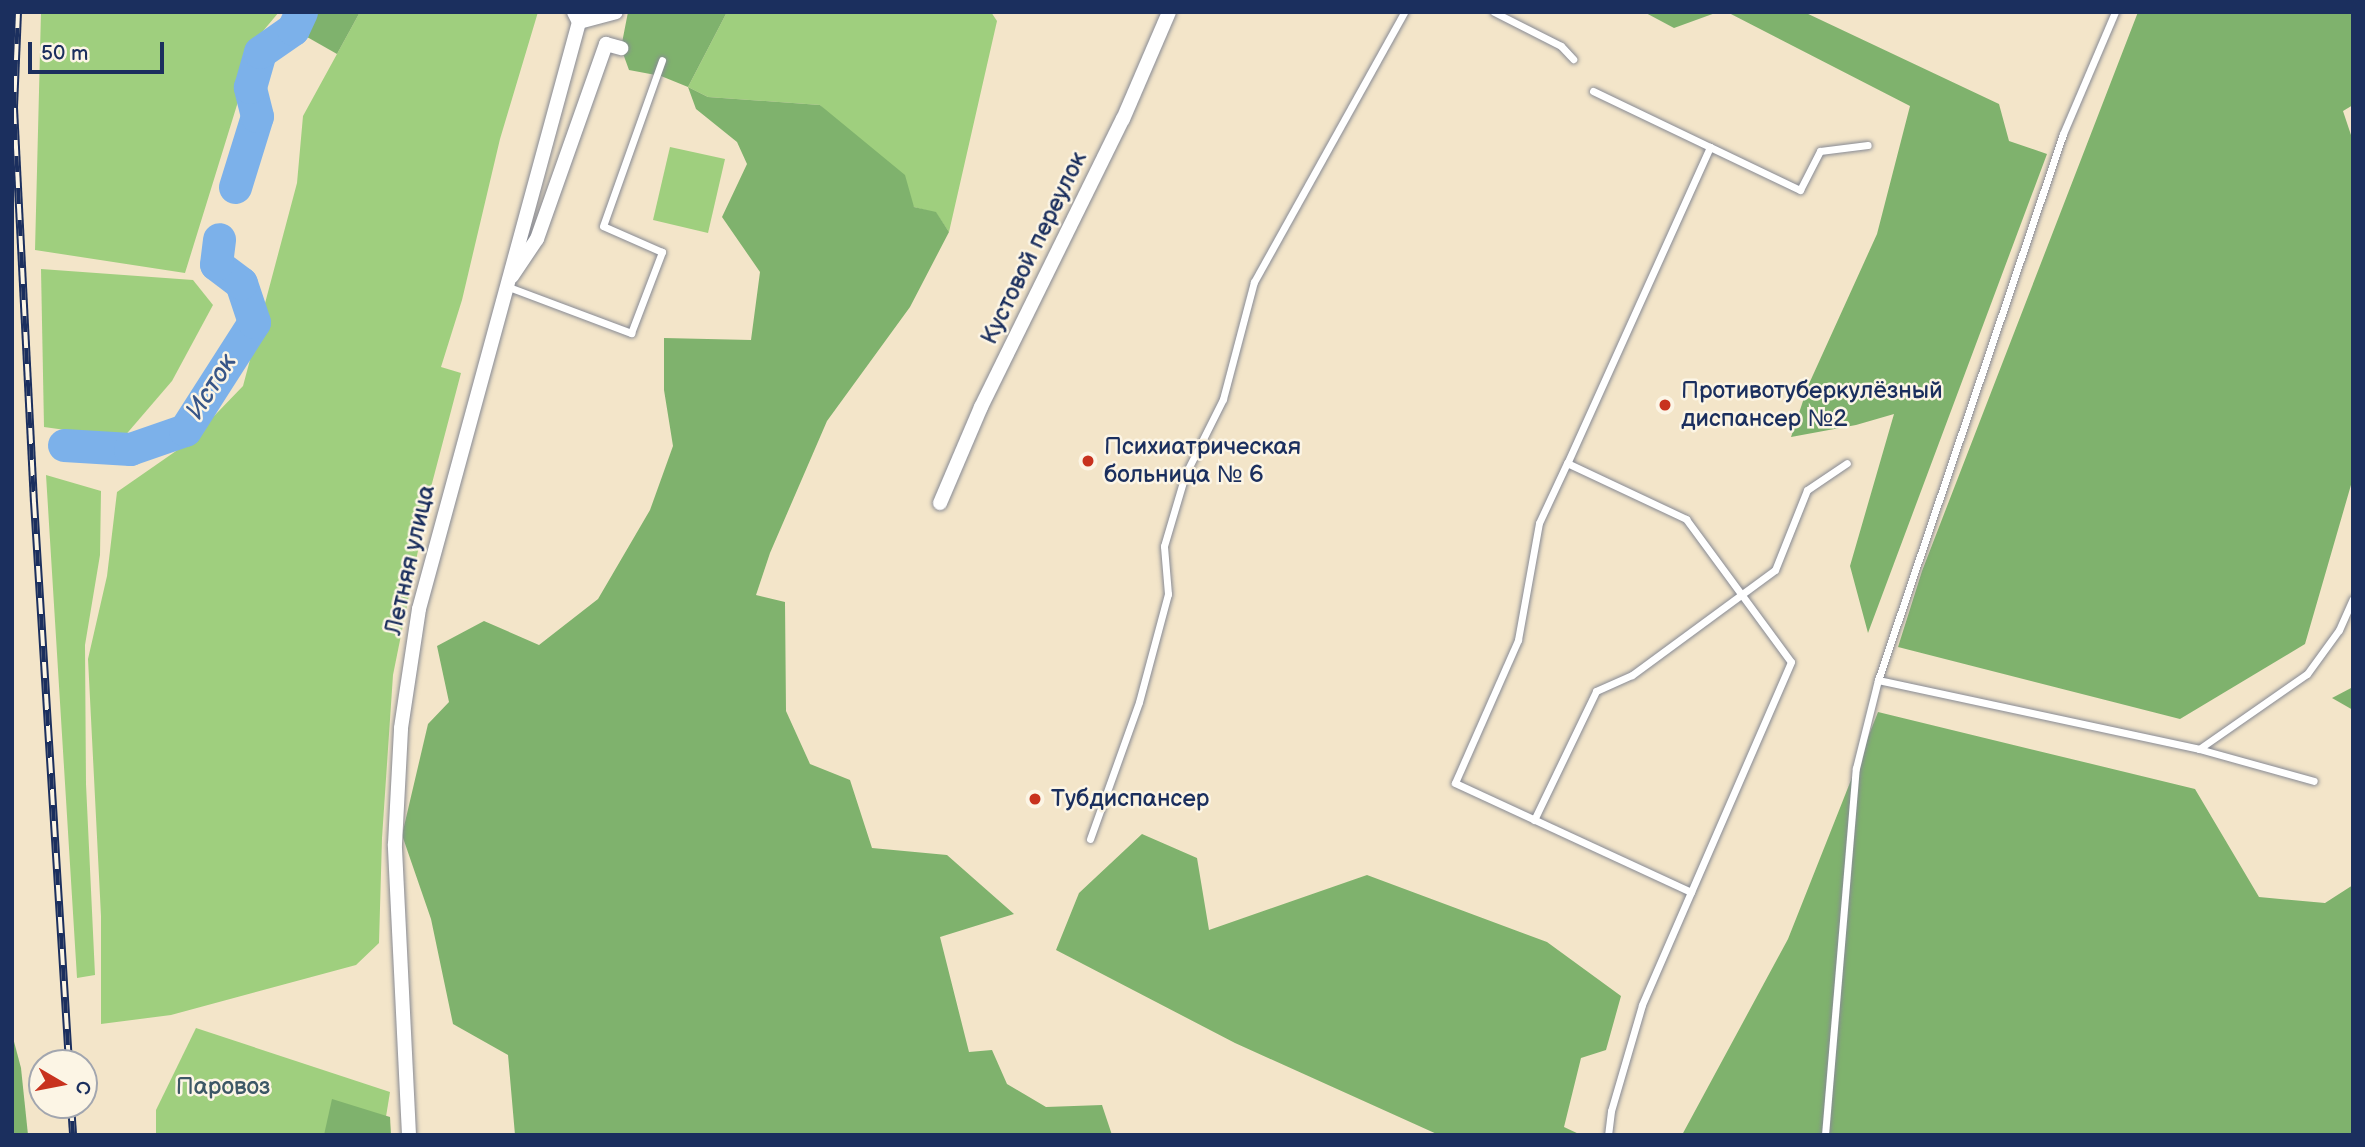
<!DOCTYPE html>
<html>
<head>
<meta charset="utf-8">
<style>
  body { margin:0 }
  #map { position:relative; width:2365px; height:1147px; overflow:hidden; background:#f3e5c9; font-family:"Balsamiq Sans",sans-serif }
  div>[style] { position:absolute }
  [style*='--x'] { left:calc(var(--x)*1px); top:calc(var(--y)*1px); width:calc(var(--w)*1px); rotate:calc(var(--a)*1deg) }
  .green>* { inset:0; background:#9fcf7e }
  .forest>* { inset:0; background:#7fb26d }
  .river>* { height:33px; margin:-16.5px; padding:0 16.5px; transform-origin:16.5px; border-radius:16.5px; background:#7cb1ea }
  .roads { filter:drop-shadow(0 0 2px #878a94) drop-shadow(0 0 2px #878a94) }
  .service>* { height:7px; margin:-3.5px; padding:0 3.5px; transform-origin:3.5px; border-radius:3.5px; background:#fff }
  .minor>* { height:14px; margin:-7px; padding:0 7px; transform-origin:7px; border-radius:7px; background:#fff }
  .rail>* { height:8px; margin-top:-4px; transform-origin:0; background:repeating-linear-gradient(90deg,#fcf5e5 0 16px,#1b2f5e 0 32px); box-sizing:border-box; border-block:2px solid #1b2f5e }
  .dots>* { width:19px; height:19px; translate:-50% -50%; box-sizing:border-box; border:4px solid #fcf5e5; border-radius:50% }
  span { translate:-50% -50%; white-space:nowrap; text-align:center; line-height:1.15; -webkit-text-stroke:5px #fcf5e5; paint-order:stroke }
  .street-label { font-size:24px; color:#1b2f5e }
  .poi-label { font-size:24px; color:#1b2f5e }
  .left { translate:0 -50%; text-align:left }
  .park-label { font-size:24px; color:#3c5766 }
  .water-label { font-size:26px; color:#385688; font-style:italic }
  .frame { position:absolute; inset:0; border:14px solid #1b2f5e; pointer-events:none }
  .north { position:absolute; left:28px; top:1049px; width:70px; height:70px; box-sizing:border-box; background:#fcf5e5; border:2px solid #a2a6af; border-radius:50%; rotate:100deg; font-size:19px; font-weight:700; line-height:28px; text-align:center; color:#1b2f5e }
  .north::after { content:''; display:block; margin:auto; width:24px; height:32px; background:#c8321e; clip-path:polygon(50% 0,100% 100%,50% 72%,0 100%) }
  .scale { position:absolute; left:28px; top:42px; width:136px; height:32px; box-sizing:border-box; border:4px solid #1b2f5e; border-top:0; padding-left:9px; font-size:21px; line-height:24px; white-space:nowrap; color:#1b2f5e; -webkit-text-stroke:5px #fcf5e5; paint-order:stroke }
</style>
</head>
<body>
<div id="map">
  <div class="green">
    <div style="clip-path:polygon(41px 12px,279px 12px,258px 37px,185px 273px,35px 250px)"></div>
    <div style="clip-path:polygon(360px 12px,538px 12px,500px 139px,462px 300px,441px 367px,461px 373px,430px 491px,393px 675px,382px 838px,379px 943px,356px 965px,171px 1015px,101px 1024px,101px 916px,88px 659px,107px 576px,117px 492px,189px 442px,243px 386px,297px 183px,303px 116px)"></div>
    <div style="clip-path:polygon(727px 12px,991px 12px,997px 21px,949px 232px,936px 213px,914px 207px,820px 105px,708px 97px,688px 87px)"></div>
    <div style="clip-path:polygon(670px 147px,725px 159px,708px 233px,653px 220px)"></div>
    <div style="clip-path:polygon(41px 269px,193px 280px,213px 305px,172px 381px,123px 438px,44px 427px)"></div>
    <div style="clip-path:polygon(46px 475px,101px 491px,100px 555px,85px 645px,86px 784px,95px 975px,77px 978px)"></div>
    <div style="clip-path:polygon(196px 1028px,390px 1092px,383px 1135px,156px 1135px,156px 1110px)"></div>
  </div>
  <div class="forest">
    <div style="clip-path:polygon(301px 12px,360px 12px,337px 54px,293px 29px)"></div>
    <div style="clip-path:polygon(628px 12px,727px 12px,688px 87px,708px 97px,820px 105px,905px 175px,914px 207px,936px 212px,949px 232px,910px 307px,827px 421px,770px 553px,756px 595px,785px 602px,786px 711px,810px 764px,850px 780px,872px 848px,947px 855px,1014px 914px,940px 937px,969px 1052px,992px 1050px,1007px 1084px,1046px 1107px,1102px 1105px,1112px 1135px,515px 1135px,508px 1055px,453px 1024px,431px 919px,402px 835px,428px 724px,449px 702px,437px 646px,484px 621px,539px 645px,598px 599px,650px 510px,673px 446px,664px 390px,664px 338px,751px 340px,760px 272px,722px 217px,747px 164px,737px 142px,696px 109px,688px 87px,661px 76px,629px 70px,621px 48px)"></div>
    <div style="clip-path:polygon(1644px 12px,1718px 12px,1674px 28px)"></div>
    <div style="clip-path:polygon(1727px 12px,1804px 12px,1999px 104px,2009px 141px,2047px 154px,1868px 633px,1850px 566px,1894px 414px,1856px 425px,1791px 437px,1808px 386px,1877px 234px,1910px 106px)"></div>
    <div style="clip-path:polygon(2138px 12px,2353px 12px,2353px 105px,2343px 111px,2353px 141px,2353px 478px,2305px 644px,2180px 719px,1898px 647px,1922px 571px)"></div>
    <div style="clip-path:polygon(2353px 687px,2353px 710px,2332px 698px)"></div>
    <div style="clip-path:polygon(1878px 712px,2195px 789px,2259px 897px,2325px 903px,2353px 885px,2353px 1135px,1682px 1135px,1788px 939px)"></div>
    <div style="clip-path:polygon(1142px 834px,1197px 858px,1209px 930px,1367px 875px,1547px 942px,1621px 996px,1606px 1050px,1581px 1058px,1564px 1127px,1581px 1135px,1439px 1135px,1235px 1043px,1056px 950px,1079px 893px)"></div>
    <div style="clip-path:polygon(12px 1034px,21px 1068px,28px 1135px,12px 1135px)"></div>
    <div style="clip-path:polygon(332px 1099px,390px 1117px,391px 1135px,324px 1135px)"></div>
  </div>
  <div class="river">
    <div style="--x:235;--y:187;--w:74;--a:-72.8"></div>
    <div style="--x:257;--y:116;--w:30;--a:-104"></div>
    <div style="--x:250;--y:87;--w:36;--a:-74"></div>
    <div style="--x:260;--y:52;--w:40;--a:-34.9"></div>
    <div style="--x:293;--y:29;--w:19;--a:-65"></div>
    <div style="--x:64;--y:445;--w:66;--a:3.5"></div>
    <div style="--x:130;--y:449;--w:58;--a:-19.1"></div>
    <div style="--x:185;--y:430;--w:128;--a:-57.4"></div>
    <div style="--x:254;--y:322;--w:41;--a:-108.4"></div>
    <div style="--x:241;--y:283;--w:31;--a:-143"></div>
    <div style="--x:216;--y:264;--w:25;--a:-83"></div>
  </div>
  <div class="roads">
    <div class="service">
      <div style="--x:1494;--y:12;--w:75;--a:26.9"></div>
      <div style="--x:1561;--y:46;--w:18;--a:47"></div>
      <div style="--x:1593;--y:91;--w:130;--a:25.6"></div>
      <div style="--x:1710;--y:147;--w:347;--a:114.3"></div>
      <div style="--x:1567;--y:463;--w:132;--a:25.2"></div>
      <div style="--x:1686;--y:519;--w:177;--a:53.7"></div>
      <div style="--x:1791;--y:662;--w:374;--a:113.5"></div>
      <div style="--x:1642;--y:1005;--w:110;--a:106.3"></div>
      <div style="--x:1611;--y:1111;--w:24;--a:97"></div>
      <div style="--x:1710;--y:147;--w:100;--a:25.5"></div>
      <div style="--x:1800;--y:190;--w:44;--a:-62.9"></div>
      <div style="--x:1820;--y:151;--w:48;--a:-7.1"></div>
      <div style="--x:506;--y:286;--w:134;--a:20.6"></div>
      <div style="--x:631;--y:333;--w:87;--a:-69.1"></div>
      <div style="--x:662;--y:252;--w:64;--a:-156.2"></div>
      <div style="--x:603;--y:226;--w:176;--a:-70.4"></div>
      <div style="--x:1567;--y:463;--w:66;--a:115"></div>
      <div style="--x:1539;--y:523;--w:119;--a:100.2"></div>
      <div style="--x:1518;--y:640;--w:156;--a:113.8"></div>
      <div style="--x:1455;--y:783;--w:260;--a:24.8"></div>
      <div style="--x:1878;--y:680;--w:328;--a:12.1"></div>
      <div style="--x:2199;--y:749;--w:131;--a:-34.8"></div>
      <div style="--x:2307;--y:674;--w:54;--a:-54"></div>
      <div style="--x:2339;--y:630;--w:34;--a:-66"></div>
      <div style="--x:2199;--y:749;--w:119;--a:15.5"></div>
      <div style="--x:1534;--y:820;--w:143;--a:-64.3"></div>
      <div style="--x:1596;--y:691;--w:39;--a:-24"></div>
      <div style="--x:1632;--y:675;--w:177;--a:-36.3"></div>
      <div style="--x:1775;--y:570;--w:86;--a:-68.2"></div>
      <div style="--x:1807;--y:490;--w:48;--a:-34"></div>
      <div style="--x:1090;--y:839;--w:145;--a:-70.3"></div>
      <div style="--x:1139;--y:702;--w:112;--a:-75"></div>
      <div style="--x:1168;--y:594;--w:48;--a:-94.8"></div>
      <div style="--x:1164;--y:546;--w:74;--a:-73.5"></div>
      <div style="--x:1185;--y:475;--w:85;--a:-63.4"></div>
      <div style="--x:1223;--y:399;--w:121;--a:-75.2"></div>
      <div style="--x:1254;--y:282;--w:309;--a:-60.9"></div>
      <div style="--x:1825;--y:1135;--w:368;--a:-85.2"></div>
      <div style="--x:1856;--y:768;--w:91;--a:-76"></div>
      <div style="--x:1878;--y:680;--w:576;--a:-71.28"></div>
      <div style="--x:2063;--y:134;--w:133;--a:-66.9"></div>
    </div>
    <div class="minor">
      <div style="--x:579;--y:22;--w:38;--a:-15"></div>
      <div style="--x:512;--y:276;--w:45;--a:-56"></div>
      <div style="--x:537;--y:239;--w:207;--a:-70.5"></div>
      <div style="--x:606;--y:44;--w:16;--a:15"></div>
      <div style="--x:940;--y:503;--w:104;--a:-66.9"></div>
      <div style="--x:981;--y:407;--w:321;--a:-63.8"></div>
      <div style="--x:1123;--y:119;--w:116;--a:-66.7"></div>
      <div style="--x:409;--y:1135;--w:291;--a:-92.8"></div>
      <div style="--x:395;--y:844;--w:116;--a:-87"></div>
      <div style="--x:401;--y:728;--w:120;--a:-81.4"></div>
      <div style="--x:419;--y:609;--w:608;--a:-74.75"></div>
      <div style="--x:579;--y:22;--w:11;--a:-117"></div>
    </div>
  </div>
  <div class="rail">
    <div style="--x:18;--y:12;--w:96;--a:92.4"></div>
    <div style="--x:14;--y:108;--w:395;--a:87.1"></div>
    <div style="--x:34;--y:502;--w:562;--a:86.43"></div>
    <div style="--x:71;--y:1105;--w:30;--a:86"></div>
  </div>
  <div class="dots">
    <div style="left:1665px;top:405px;background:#c8321e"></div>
    <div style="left:1088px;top:461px;background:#c8321e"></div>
    <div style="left:1035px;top:799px;background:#c8321e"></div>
  </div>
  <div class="street-label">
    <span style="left:1034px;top:248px;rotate:-64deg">Кустовой переулок</span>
    <span style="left:410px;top:560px;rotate:-77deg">Летняя улица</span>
  </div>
  <div class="poi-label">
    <span class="left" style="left:1681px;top:405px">Противотуберкулёзный<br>диспансер №2</span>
    <span class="left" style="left:1104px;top:461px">Психиатрическая<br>больница № 6</span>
    <span class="left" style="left:1051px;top:799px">Тубдиспансер</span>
  </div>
  <div class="park-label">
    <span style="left:223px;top:1087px">Паровоз</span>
  </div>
  <div class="water-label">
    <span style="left:212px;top:387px;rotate:-58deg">Исток</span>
  </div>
  <div class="frame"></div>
  <div class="north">С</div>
  <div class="scale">50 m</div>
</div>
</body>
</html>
